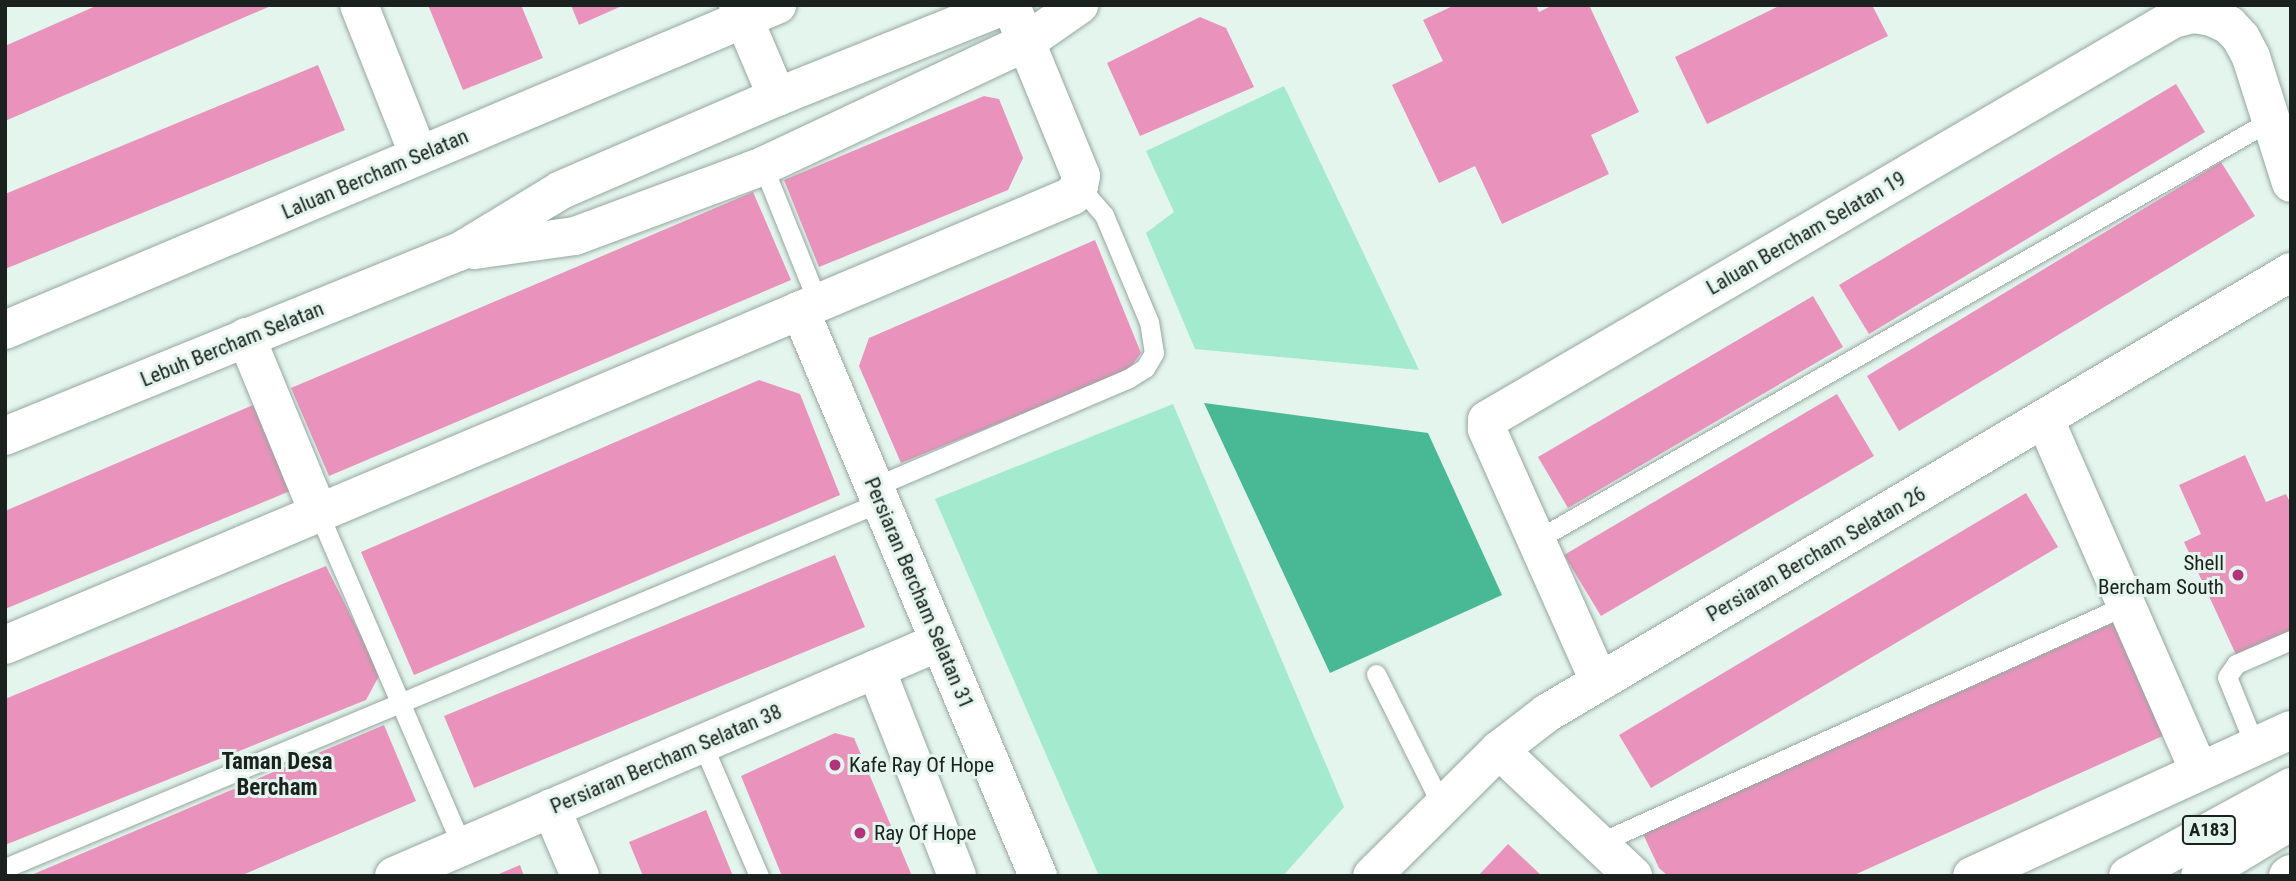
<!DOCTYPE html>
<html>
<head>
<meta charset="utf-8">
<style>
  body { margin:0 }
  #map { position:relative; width:2296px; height:881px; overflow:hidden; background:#e3f5ed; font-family:"Roboto Condensed",sans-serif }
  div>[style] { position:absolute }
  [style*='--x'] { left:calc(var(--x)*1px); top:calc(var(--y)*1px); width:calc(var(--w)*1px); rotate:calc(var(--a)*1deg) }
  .green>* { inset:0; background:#a3eace }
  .water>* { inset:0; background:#49b894 }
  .building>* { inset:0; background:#e993bc }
  .roads { filter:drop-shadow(0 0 2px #95a79f) drop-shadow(0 0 2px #95a79f) }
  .lane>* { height:19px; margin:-9.5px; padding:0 9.5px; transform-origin:9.5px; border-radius:9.5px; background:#fff }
  .street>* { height:38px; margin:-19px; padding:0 19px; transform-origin:19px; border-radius:19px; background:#fff }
  .secondary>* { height:38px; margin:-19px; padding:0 19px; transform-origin:19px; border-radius:19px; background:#fff }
  .primary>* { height:38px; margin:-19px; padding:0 19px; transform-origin:19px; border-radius:19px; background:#fff }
  .dots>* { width:19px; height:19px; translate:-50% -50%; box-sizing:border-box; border:4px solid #e3f5ed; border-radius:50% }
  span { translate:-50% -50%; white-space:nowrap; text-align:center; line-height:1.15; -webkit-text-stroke:6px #e3f5ed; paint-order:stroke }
  .shield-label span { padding:2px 5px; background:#e3f5ed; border:2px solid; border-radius:5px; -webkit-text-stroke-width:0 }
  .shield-label { font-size:19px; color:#1b211f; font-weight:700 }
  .street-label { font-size:21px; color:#1b211f }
  .poi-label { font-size:21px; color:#1b211f }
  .right { translate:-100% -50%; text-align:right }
  .left { translate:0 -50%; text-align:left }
  .neighbourhood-label { font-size:23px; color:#1b211f; font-weight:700 }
  .frame { position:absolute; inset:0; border:7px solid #1b211f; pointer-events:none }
</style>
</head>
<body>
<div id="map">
  <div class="green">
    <div style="clip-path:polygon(1284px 86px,1419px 370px,1195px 349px,1146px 233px,1174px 212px,1146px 151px)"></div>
    <div style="clip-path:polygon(1173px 404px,1344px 807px,1283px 876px,1099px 876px,935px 499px)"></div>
  </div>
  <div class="water">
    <div style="clip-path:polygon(1204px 403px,1428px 433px,1502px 595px,1330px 673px)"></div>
  </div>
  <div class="building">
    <div style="clip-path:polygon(98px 5px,273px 5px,5px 121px,5px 46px)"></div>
    <div style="clip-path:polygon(428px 5px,521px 5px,543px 58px,463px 90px)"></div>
    <div style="clip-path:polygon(571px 5px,624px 5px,579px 25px)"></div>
    <div style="clip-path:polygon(1455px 5px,1536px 5px,1539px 12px,1553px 5px,1589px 5px,1639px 112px,1591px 135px,1609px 174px,1502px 224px,1475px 166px,1439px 183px,1392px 85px,1443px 61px,1423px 20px)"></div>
    <div style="clip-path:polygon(1781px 5px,1872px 5px,1888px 36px,1707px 124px,1675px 57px)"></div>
    <div style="clip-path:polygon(1200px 17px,1226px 28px,1254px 87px,1140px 136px,1107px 63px)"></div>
    <div style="clip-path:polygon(318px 65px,345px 130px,5px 269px,5px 194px)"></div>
    <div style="clip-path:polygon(2176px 84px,2205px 132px,1869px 334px,1839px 285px)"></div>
    <div style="clip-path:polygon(984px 96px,999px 99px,1023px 158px,1008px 190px,819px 267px,784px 180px)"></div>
    <div style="clip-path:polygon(2221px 162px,2255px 216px,1899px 431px,1867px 376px)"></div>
    <div style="clip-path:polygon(753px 192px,791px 280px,329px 476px,291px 388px)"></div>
    <div style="clip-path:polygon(1095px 240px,1141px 353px,1128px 371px,901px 463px,859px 366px,869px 338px)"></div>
    <div style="clip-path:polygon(1813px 296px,1843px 347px,1568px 508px,1538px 457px)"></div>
    <div style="clip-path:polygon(759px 380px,800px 394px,840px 495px,414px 675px,361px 552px)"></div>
    <div style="clip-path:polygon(1837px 394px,1874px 456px,1601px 616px,1564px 555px)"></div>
    <div style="clip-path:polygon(260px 402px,295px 489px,5px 609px,5px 511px)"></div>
    <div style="clip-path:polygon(2245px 455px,2266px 502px,2286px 494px,2291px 504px,2291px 635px,2238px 659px,2184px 542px,2201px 534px,2179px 485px)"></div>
    <div style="clip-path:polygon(2026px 493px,2058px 547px,1651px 788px,1619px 735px)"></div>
    <div style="clip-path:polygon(835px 555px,865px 627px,474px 788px,444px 716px)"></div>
    <div style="clip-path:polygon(326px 566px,380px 674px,366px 700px,5px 845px,5px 699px)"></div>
    <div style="clip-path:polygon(2115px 622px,2167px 734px,1852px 876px,1668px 876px,1659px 868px,1643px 834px)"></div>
    <div style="clip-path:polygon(384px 725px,416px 801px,240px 876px,29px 876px)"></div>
    <div style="clip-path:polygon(835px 733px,854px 738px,912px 876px,782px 876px,741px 776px)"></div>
    <div style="clip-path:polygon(706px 810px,733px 876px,643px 876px,629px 842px)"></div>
    <div style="clip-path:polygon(1508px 844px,1542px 876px,1478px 876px)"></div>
    <div style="clip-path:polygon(520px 865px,524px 876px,494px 876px)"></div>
  </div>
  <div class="roads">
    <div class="lane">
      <div style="--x:763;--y:166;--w:148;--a:68.1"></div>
      <div style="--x:874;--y:487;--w:277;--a:-23.1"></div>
      <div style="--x:1129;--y:378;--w:19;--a:-32"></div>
      <div style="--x:1145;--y:368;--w:17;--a:-59"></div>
      <div style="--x:1154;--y:353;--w:31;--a:-99"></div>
      <div style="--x:1149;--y:322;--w:116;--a:-112.8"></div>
      <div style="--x:1104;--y:215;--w:38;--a:-131"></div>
      <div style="--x:319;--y:514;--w:361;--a:66.7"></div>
      <div style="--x:1536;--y:540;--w:847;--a:-29.74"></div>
      <div style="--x:1376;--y:674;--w:148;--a:63.4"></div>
      <div style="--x:702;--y:743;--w:145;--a:66.8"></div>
      <div style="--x:2255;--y:746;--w:74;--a:-112.1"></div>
      <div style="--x:2227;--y:677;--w:16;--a:-55"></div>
      <div style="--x:2236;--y:664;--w:60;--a:-23.6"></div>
      <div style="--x:1599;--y:843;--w:578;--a:-24.3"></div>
      <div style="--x:5;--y:868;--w:949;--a:-22.68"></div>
    </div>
    <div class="street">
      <div style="--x:359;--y:5;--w:162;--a:68.3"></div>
      <div style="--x:800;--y:310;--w:614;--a:67.19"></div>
      <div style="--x:5;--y:330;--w:838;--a:-22.83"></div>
      <div style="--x:246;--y:337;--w:191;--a:67.6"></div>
      <div style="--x:2045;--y:420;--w:383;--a:66.3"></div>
      <div style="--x:5;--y:645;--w:1158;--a:-22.82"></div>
      <div style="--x:1072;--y:196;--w:12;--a:-55"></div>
      <div style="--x:1079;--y:186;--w:10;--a:-79"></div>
      <div style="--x:1081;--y:176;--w:185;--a:-112.3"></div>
      <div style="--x:876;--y:669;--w:222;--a:68.6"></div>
      <div style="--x:1599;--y:681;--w:276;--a:-114"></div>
      <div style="--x:1487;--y:429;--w:9;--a:-90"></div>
      <div style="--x:1487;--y:420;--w:795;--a:-30.31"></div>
      <div style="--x:2173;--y:19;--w:21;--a:-14"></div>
      <div style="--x:2193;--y:14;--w:18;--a:9"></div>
      <div style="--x:2211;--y:17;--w:20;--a:24"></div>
      <div style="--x:2229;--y:25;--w:18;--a:47"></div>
      <div style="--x:2241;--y:38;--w:21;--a:62"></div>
      <div style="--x:2251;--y:57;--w:132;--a:72.4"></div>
      <div style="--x:1499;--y:750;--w:184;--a:43.2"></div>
      <div style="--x:551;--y:808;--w:74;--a:66.9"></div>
      <div style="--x:394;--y:876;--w:593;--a:-23.24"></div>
      <div style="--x:1372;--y:876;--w:179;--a:-44.8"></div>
      <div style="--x:1499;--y:750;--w:61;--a:-37.6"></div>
      <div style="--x:1547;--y:713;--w:865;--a:-30.66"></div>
      <div style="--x:1972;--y:876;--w:351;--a:-24.6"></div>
    </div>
    <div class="secondary">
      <div style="--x:738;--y:5;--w:100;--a:67"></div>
      <div style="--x:475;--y:250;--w:101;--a:-8"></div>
      <div style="--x:575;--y:236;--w:201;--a:-20.4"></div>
      <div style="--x:763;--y:166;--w:291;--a:-25.2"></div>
      <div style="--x:1026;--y:42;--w:65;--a:-34.9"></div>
      <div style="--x:5;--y:436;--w:490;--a:-22.1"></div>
      <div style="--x:459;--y:252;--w:119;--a:-31.3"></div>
      <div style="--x:561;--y:190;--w:235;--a:-23.3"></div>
      <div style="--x:777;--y:97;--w:247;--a:-21.9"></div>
    </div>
    <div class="primary">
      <div style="--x:2128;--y:876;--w:186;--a:-28.6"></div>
      <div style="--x:2200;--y:876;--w:106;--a:-31.1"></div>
      <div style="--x:2288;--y:876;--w:4;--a:-34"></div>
    </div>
  </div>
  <div class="dots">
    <div style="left:2238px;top:575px;background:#b3327c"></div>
    <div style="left:835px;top:765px;background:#b3327c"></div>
    <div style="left:860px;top:833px;background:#b3327c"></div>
  </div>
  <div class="shield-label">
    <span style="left:2209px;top:830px">A183</span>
  </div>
  <div class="street-label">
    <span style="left:375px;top:174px;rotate:-23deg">Laluan Bercham Selatan</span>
    <span style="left:1806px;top:233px;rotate:-30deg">Laluan Bercham Selatan 19</span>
    <span style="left:232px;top:344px;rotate:-22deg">Lebuh Bercham Selatan</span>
    <span style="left:1816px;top:554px;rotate:-30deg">Persiaran Bercham Selatan 26</span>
    <span style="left:919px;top:593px;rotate:67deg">Persiaran Bercham Selatan 31</span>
    <span style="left:666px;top:759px;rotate:-23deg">Persiaran Bercham Selatan 38</span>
  </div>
  <div class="poi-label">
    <span class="right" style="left:2224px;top:575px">Shell<br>Bercham South</span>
    <span class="left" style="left:849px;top:765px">Kafe Ray Of Hope</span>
    <span class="left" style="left:874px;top:833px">Ray Of Hope</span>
  </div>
  <div class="neighbourhood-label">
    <span style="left:277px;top:775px">Taman Desa<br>Bercham</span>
  </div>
  <div class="frame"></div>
</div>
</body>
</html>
